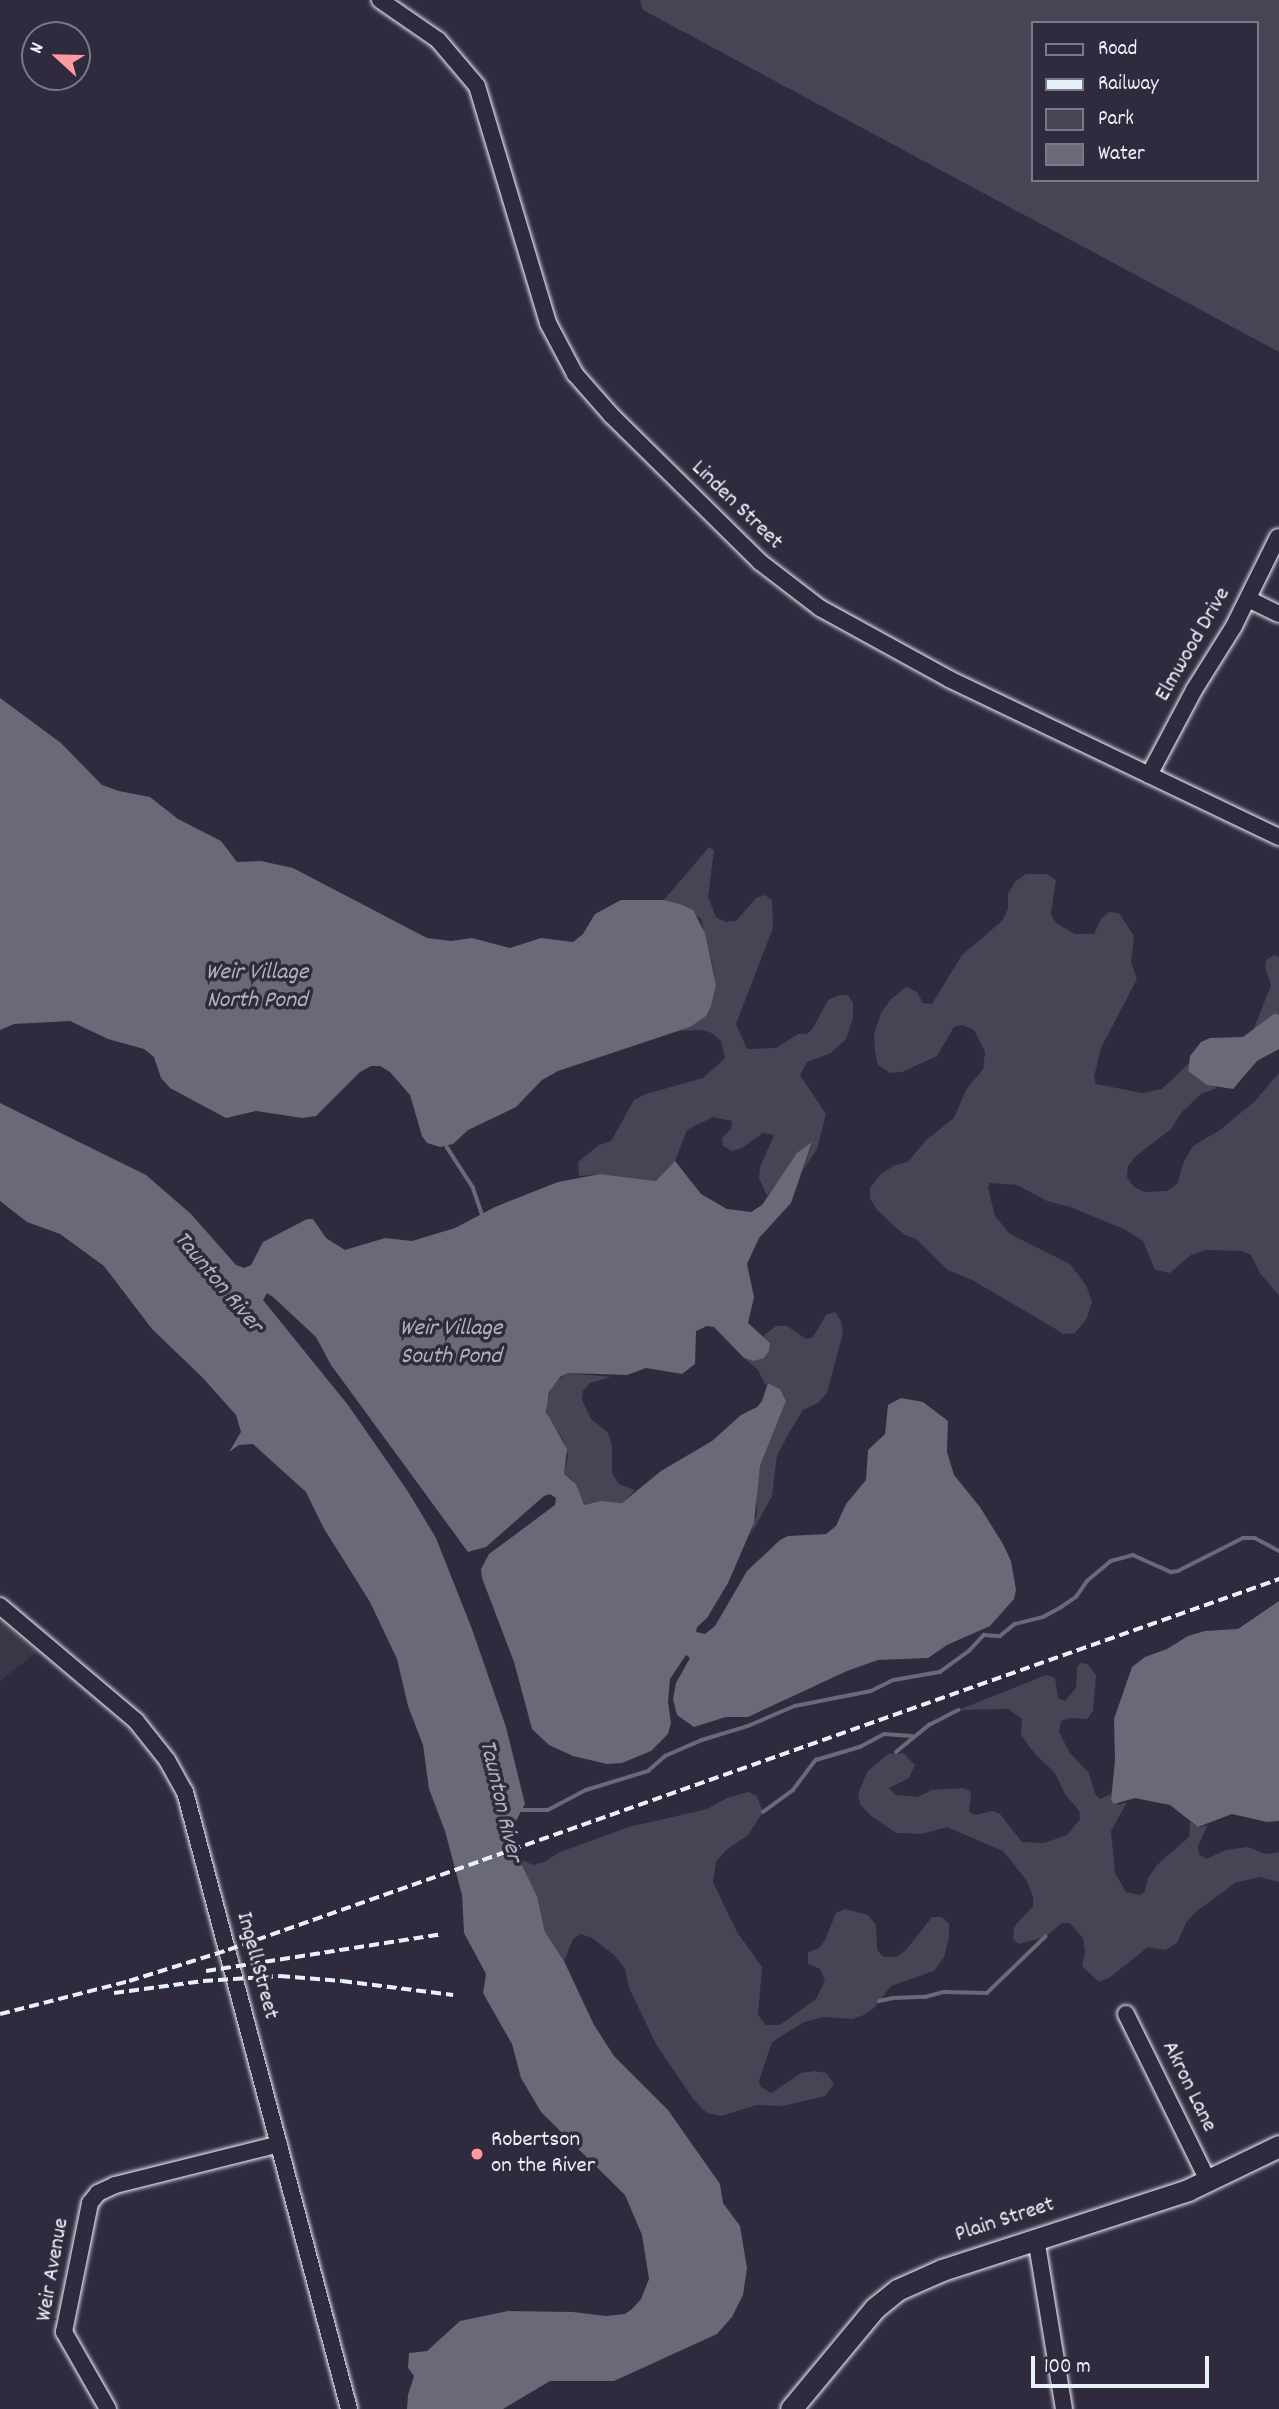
<!DOCTYPE html>
<html>
<head>
<meta charset="utf-8">
<style>
  body { margin:0 }
  #map { position:relative; width:1279px; height:2409px; overflow:hidden; background:#2f2a3d; font-family:Dekko,sans-serif }
  div>[style] { position:absolute }
  [style*='--x'] { left:calc(var(--x)*1px); top:calc(var(--y)*1px); width:calc(var(--w)*1px); rotate:calc(var(--a)*1deg) }
  .built>* { inset:0; background:#3b3749 }
  .green>* { inset:0; background:#464455 }
  .water>* { inset:0; background:#696978 }
  .stream>* { height:3.5px; margin:-1.75px; padding:0 1.75px; transform-origin:1.75px; border-radius:1.75px; background:#696978 }
  .roads { filter:drop-shadow(0 0 2px #e8f1f8) drop-shadow(0 0 2px #e8f1f8) }
  .minor>* { height:16px; margin:-8px; padding:0 8px; transform-origin:8px; border-radius:8px; background:#2f2a3d }
  .major>* { height:21px; margin:-10.5px; padding:0 10.5px; transform-origin:10.5px; border-radius:10.5px; background:#2f2a3d }
  .rail>* { height:3.5px; margin-top:-1.75px; transform-origin:0; background:repeating-linear-gradient(90deg,#e8f1f8 0 10px,transparent 0 15px) }
  .dots>* { width:19px; height:19px; translate:-50% -50%; box-sizing:border-box; border:4px solid #2f2a3d; border-radius:50% }
  span { translate:-50% -50%; white-space:nowrap; text-align:center; line-height:1.15; -webkit-text-stroke:7px #2f2a3d; paint-order:stroke }
  .street-label { font-size:23px; color:#e8f1f8 }
  .poi-label { font-size:23px; color:#e8f1f8 }
  .left { translate:0 -50%; text-align:left }
  .water-label { font-size:24px; color:#afb4be; font-style:italic }
  .legend { position:absolute; left:1031px; top:21px; width:228px; height:161px; box-sizing:border-box; background:#2f2a3d; border:2px solid #797a88; margin:0; padding:9px 12px; list-style:none; font-size:21px; color:#e8f1f8 }
  .legend li { display:flex; align-items:center; gap:14px; height:35px }
  .legend b { width:35px; border:2px solid #797a88 }
  .north { position:absolute; left:21px; top:21px; width:70px; height:70px; box-sizing:border-box; background:#2f2a3d; border:2px solid #797a88; border-radius:50%; rotate:292deg; font-size:19px; font-weight:700; line-height:28px; text-align:center; color:#e8f1f8 }
  .north::after { content:''; display:block; margin:auto; width:24px; height:32px; background:#ff9aa2; clip-path:polygon(50% 0,100% 100%,50% 72%,0 100%) }
  .scale { position:absolute; left:1031px; top:2356px; width:178px; height:32px; box-sizing:border-box; border:4px solid #e8f1f8; border-top:0; padding-left:9px; font-size:21px; line-height:24px; white-space:nowrap; color:#e8f1f8; -webkit-text-stroke:5px #2f2a3d; paint-order:stroke }
</style>
</head>
<body>
<div id="map">
  <div class="built">
    <div style="clip-path:polygon(0 1621px,37px 1652px,0 1681px)"></div>
  </div>
  <div class="green">
    <div style="clip-path:polygon(evenodd,640px 0,1279px 0,1279px 352px,643px 10px,640px 0,1032px 23px,1256px 23px,1256px 180px,1032px 180px,1032px 23px)"></div>
    <div style="clip-path:polygon(709px 847px,714px 850px,708px 897px,716px 917px,726px 922px,736px 921px,756px 898px,765px 895px,772px 900px,773px 928px,736px 1024px,747px 1049px,776px 1048px,798px 1034px,807px 1034px,813px 1028px,828px 1000px,839px 995px,848px 995px,853px 1003px,853px 1018px,846px 1039px,831px 1053px,807px 1062px,800px 1075px,826px 1114px,817px 1149px,803px 1170px,812px 1143px,805px 1148px,767px 1196px,759px 1178px,760px 1167px,774px 1135px,763px 1133px,742px 1148px,732px 1151px,723px 1146px,722px 1138px,731px 1129px,732px 1121px,713px 1117px,687px 1130px,675px 1161px,657px 1181px,600px 1174px,579px 1176px,578px 1162px,599px 1145px,611px 1141px,634px 1100px,646px 1094px,703px 1078px,725px 1058px,721px 1041px,712px 1033px,701px 1030px,679px 1031px,690px 1027px,715px 976px,701px 919px,680px 904px,664px 900px)"></div>
    <div style="clip-path:polygon(1026px 874px,1046px 874px,1056px 880px,1051px 914px,1056px 923px,1075px 934px,1094px 934px,1101px 919px,1109px 912px,1119px 913px,1134px 936px,1131px 962px,1137px 979px,1101px 1048px,1094px 1077px,1096px 1084px,1142px 1093px,1162px 1089px,1189px 1063px,1188px 1071px,1217px 1088px,1201px 1094px,1181px 1113px,1171px 1129px,1136px 1156px,1128px 1166px,1127px 1177px,1134px 1187px,1145px 1192px,1167px 1191px,1177px 1184px,1184px 1161px,1193px 1146px,1220px 1130px,1255px 1101px,1279px 1073px,1279px 1296px,1260px 1273px,1251px 1255px,1241px 1251px,1205px 1250px,1191px 1255px,1170px 1273px,1155px 1270px,1143px 1241px,1124px 1229px,1070px 1207px,1047px 1201px,1017px 1185px,990px 1183px,988px 1188px,995px 1216px,1010px 1234px,1070px 1264px,1086px 1285px,1092px 1302px,1087px 1318px,1075px 1333px,1064px 1334px,974px 1281px,948px 1270px,916px 1239px,903px 1234px,877px 1210px,870px 1198px,870px 1188px,881px 1174px,895px 1165px,908px 1162px,926px 1140px,954px 1118px,966px 1090px,983px 1069px,985px 1052px,974px 1030px,963px 1025px,954px 1027px,937px 1056px,902px 1072px,890px 1073px,878px 1065px,875px 1052px,874px 1034px,881px 1013px,891px 999px,906px 987px,917px 992px,923px 1003px,932px 1004px,962px 955px,1002px 921px,1008px 909px,1008px 894px,1015px 882px)"></div>
    <div style="clip-path:polygon(1274px 955px,1279px 957px,1279px 1015px,1275px 1013px,1253px 1031px,1271px 985px,1265px 968px,1266px 960px)"></div>
    <div style="clip-path:polygon(835px 1312px,841px 1321px,843px 1333px,827px 1393px,818px 1403px,803px 1410px,789px 1433px,777px 1456px,772px 1496px,750px 1536px,757px 1514px,756px 1491px,760px 1466px,786px 1401px,780px 1389px,768px 1383px,766px 1386px,758px 1370px,744px 1358px,754px 1361px,770px 1343px,763px 1336px,776px 1326px,787px 1326px,806px 1339px,813px 1337px,826px 1315px)"></div>
    <div style="clip-path:polygon(568px 1373px,611px 1377px,590px 1383px,583px 1391px,582px 1400px,591px 1419px,608px 1433px,612px 1446px,612px 1473px,619px 1484px,635px 1490px,622px 1503px,601px 1501px,584px 1505px,572px 1480px,564px 1474px,568px 1455px,563px 1440px,548px 1418px,546px 1405px,553px 1383px)"></div>
    <div style="clip-path:polygon(1080px 1663px,1088px 1664px,1096px 1675px,1093px 1711px,1087px 1719px,1069px 1718px,1061px 1721px,1059px 1732px,1070px 1753px,1089px 1773px,1095px 1794px,1100px 1799px,1111px 1794px,1111px 1800px,1119px 1805px,1127px 1802px,1111px 1831px,1115px 1873px,1126px 1892px,1140px 1895px,1145px 1891px,1148px 1878px,1157px 1865px,1189px 1837px,1190px 1822px,1198px 1827px,1207px 1826px,1198px 1846px,1199px 1854px,1206px 1859px,1226px 1850px,1248px 1847px,1266px 1854px,1279px 1852px,1279px 1882px,1259px 1877px,1235px 1883px,1197px 1911px,1187px 1921px,1177px 1943px,1165px 1950px,1148px 1947px,1109px 1978px,1099px 1982px,1082px 1966px,1085px 1952px,1083px 1938px,1070px 1923px,1062px 1923px,1045px 1937px,1019px 1944px,1013px 1939px,1014px 1927px,1033px 1906px,1033px 1897px,1027px 1881px,1003px 1851px,947px 1827px,922px 1834px,896px 1833px,870px 1815px,860px 1804px,858px 1794px,867px 1772px,888px 1754px,903px 1753px,915px 1765px,909px 1778px,889px 1788px,896px 1795px,917px 1797px,932px 1790px,962px 1788px,970px 1791px,971px 1797px,969px 1812px,975px 1815px,993px 1811px,1000px 1814px,1022px 1842px,1044px 1843px,1067px 1835px,1080px 1819px,1079px 1811px,1065px 1794px,1055px 1773px,1035px 1754px,1021px 1735px,1022px 1719px,1008px 1709px,958px 1710px,1046px 1675px,1055px 1678px,1058px 1698px,1065px 1701px,1076px 1688px,1077px 1667px)"></div>
    <div style="clip-path:polygon(748px 1792px,757px 1796px,763px 1812px,748px 1835px,726px 1850px,716px 1862px,713px 1882px,737px 1932px,762px 1967px,758px 2015px,766px 2025px,780px 2025px,816px 1999px,825px 1981px,820px 1969px,808px 1964px,808px 1952px,819px 1948px,825px 1940px,836px 1913px,845px 1909px,868px 1915px,876px 1925px,877px 1950px,884px 1957px,896px 1957px,906px 1950px,932px 1917px,942px 1917px,949px 1924px,949px 1937px,944px 1957px,934px 1971px,891px 1986px,874px 2008px,864px 2015px,852px 2019px,823px 2017px,804px 2022px,772px 2042px,759px 2081px,761px 2087px,771px 2093px,801px 2073px,814px 2071px,826px 2073px,834px 2084px,825px 2096px,783px 2106px,757px 2105px,721px 2116px,707px 2113px,693px 2099px,656px 2044px,629px 1988px,625px 1969px,614px 1955px,592px 1938px,581px 1934px,573px 1939px,564px 1961px,545px 1932px,537px 1896px,518px 1858px,533px 1865px,544px 1862px,560px 1852px,629px 1827px,707px 1809px,727px 1798px)"></div>
  </div>
  <div class="water">
    <div style="clip-path:polygon(0 698px,61px 743px,102px 785px,119px 791px,150px 797px,178px 819px,221px 841px,237px 862px,261px 861px,293px 868px,427px 938px,451px 941px,472px 938px,510px 948px,541px 938px,573px 942px,583px 934px,595px 914px,621px 900px,664px 900px,680px 904px,693px 910px,705px 933px,716px 985px,711px 1006px,706px 1016px,690px 1027px,558px 1071px,542px 1080px,516px 1107px,468px 1130px,453px 1144px,440px 1147px,427px 1143px,422px 1136px,410px 1095px,390px 1072px,380px 1066px,371px 1066px,360px 1072px,316px 1116px,302px 1118px,256px 1111px,226px 1118px,170px 1088px,161px 1078px,154px 1057px,144px 1049px,108px 1039px,70px 1021px,14px 1024px,0 1030px)"></div>
    <div style="clip-path:polygon(1275px 1013px,1279px 1015px,1279px 1049px,1257px 1061px,1233px 1089px,1207px 1085px,1188px 1071px,1190px 1056px,1201px 1042px,1210px 1038px,1243px 1037px)"></div>
    <div style="clip-path:polygon(0 1103px,146px 1175px,191px 1214px,236px 1265px,244px 1268px,251px 1265px,263px 1242px,307px 1219px,313px 1219px,326px 1238px,345px 1250px,385px 1238px,412px 1241px,455px 1228px,495px 1207px,558px 1182px,600px 1174px,656px 1181px,675px 1161px,701px 1194px,727px 1209px,751px 1212px,762px 1205px,797px 1153px,812px 1142px,791px 1203px,759px 1238px,747px 1264px,754px 1297px,748px 1323px,770px 1343px,769px 1351px,764px 1358px,754px 1361px,744px 1358px,714px 1327px,707px 1326px,696px 1331px,695px 1364px,682px 1374px,646px 1368px,627px 1375px,568px 1373px,560px 1377px,549px 1392px,546px 1412px,567px 1449px,564px 1474px,576px 1484px,584px 1505px,601px 1501px,622px 1503px,661px 1471px,712px 1441px,741px 1415px,757px 1407px,762px 1401px,768px 1383px,780px 1389px,786px 1401px,760px 1466px,754px 1523px,728px 1583px,707px 1618px,697px 1627px,696px 1632px,705px 1634px,715px 1626px,747px 1571px,780px 1540px,788px 1536px,826px 1534px,836px 1526px,846px 1504px,866px 1480px,868px 1450px,885px 1434px,888px 1405px,901px 1398px,923px 1402px,948px 1421px,947px 1452px,954px 1475px,980px 1507px,1003px 1544px,1011px 1561px,1016px 1590px,1014px 1599px,990px 1626px,947px 1645px,928px 1658px,878px 1660px,847px 1671px,748px 1717px,726px 1717px,694px 1727px,677px 1715px,673px 1699px,676px 1683px,690px 1658px,686px 1655px,670px 1679px,668px 1702px,671px 1723px,668px 1734px,651px 1751px,622px 1763px,607px 1764px,573px 1756px,549px 1745px,532px 1729px,514px 1662px,482px 1578px,481px 1569px,489px 1554px,555px 1505px,556px 1498px,550px 1494px,544px 1496px,486px 1547px,468px 1552px,331px 1365px,316px 1337px,273px 1297px,267px 1293px,263px 1300px,348px 1405px,407px 1490px,436px 1538px,472px 1629px,506px 1727px,525px 1804px,510px 1832px,510px 1841px,537px 1896px,545px 1932px,564px 1961px,594px 2025px,614px 2056px,668px 2110px,720px 2184px,723px 2203px,740px 2226px,747px 2268px,743px 2295px,732px 2317px,717px 2334px,614px 2381px,550px 2381px,503px 2409px,407px 2409px,408px 2395px,414px 2376px,408px 2368px,409px 2353px,427px 2351px,460px 2321px,508px 2311px,573px 2312px,606px 2316px,625px 2314px,632px 2309px,641px 2299px,649px 2279px,642px 2235px,625px 2195px,541px 2112px,521px 2078px,512px 2044px,483px 1993px,486px 1974px,464px 1933px,462px 1895px,445px 1831px,429px 1789px,423px 1745px,408px 1706px,397px 1659px,370px 1602px,323px 1527px,306px 1492px,253px 1444px,239px 1445px,229px 1452px,241px 1432px,236px 1415px,202px 1377px,152px 1329px,104px 1266px,60px 1234px,27px 1222px,0 1201px)"></div>
    <div style="clip-path:polygon(1279px 1601px,1279px 1821px,1267px 1822px,1232px 1814px,1198px 1827px,1170px 1805px,1135px 1798px,1114px 1804px,1111px 1800px,1115px 1760px,1114px 1719px,1132px 1667px,1145px 1657px,1167px 1649px,1188px 1636px,1205px 1631px,1238px 1629px)"></div>
  </div>
  <div class="stream">
    <div style="--x:447;--y:1147;--w:48;--a:57"></div>
    <div style="--x:473;--y:1187;--w:28;--a:71"></div>
    <div style="--x:896;--y:1752;--w:43;--a:-39.3"></div>
    <div style="--x:929;--y:1725;--w:33;--a:-27"></div>
    <div style="--x:522;--y:1810;--w:26;--a:0"></div>
    <div style="--x:548;--y:1810;--w:43;--a:-27.8"></div>
    <div style="--x:586;--y:1790;--w:65;--a:-17"></div>
    <div style="--x:648;--y:1771;--w:23;--a:-41"></div>
    <div style="--x:665;--y:1756;--w:40;--a:-23.4"></div>
    <div style="--x:702;--y:1740;--w:48;--a:-16.9"></div>
    <div style="--x:748;--y:1726;--w:51;--a:-23.1"></div>
    <div style="--x:795;--y:1706;--w:77;--a:-11.2"></div>
    <div style="--x:871;--y:1691;--w:25;--a:-26"></div>
    <div style="--x:894;--y:1680;--w:47;--a:-9.9"></div>
    <div style="--x:940;--y:1672;--w:36;--a:-36"></div>
    <div style="--x:969;--y:1651;--w:22;--a:-47"></div>
    <div style="--x:984;--y:1635;--w:16;--a:4"></div>
    <div style="--x:1000;--y:1636;--w:19;--a:-39"></div>
    <div style="--x:1015;--y:1624;--w:29;--a:-14"></div>
    <div style="--x:1043;--y:1617;--w:19;--a:-28"></div>
    <div style="--x:1060;--y:1608;--w:19;--a:-35"></div>
    <div style="--x:1076;--y:1597;--w:19;--a:-55"></div>
    <div style="--x:1087;--y:1581;--w:31;--a:-40"></div>
    <div style="--x:1111;--y:1561;--w:23;--a:-15"></div>
    <div style="--x:1133;--y:1555;--w:42;--a:24.1"></div>
    <div style="--x:1171;--y:1572;--w:7;--a:-8"></div>
    <div style="--x:1178;--y:1571;--w:73;--a:-26.9"></div>
    <div style="--x:1243;--y:1538;--w:12;--a:0"></div>
    <div style="--x:1255;--y:1538;--w:27;--a:28"></div>
    <div style="--x:763;--y:1812;--w:37;--a:-36"></div>
    <div style="--x:793;--y:1790;--w:38;--a:-53"></div>
    <div style="--x:816;--y:1760;--w:46;--a:-16.5"></div>
    <div style="--x:860;--y:1747;--w:27;--a:-28"></div>
    <div style="--x:884;--y:1734;--w:28;--a:4"></div>
    <div style="--x:879;--y:2001;--w:14;--a:-12"></div>
    <div style="--x:893;--y:1998;--w:32;--a:-2"></div>
    <div style="--x:925;--y:1997;--w:20;--a:-15"></div>
    <div style="--x:944;--y:1992;--w:43;--a:1.3"></div>
    <div style="--x:987;--y:1993;--w:81;--a:-44"></div>
  </div>
  <div class="roads">
    <div class="minor">
      <div style="--x:380;--y:0;--w:70;--a:34.6"></div>
      <div style="--x:438;--y:40;--w:60;--a:49.7"></div>
      <div style="--x:477;--y:86;--w:247;--a:73.3"></div>
      <div style="--x:548;--y:323;--w:58;--a:62.1"></div>
      <div style="--x:575;--y:374;--w:55;--a:48.7"></div>
      <div style="--x:611;--y:415;--w:209;--a:44.6"></div>
      <div style="--x:760;--y:562;--w:76;--a:37.5"></div>
      <div style="--x:820;--y:608;--w:147;--a:28.8"></div>
      <div style="--x:949;--y:679;--w:366;--a:25.6"></div>
      <div style="--x:1248;--y:599;--w:34;--a:26"></div>
      <div style="--x:1149;--y:775;--w:96;--a:-62.1"></div>
      <div style="--x:1194;--y:690;--w:75;--a:-58"></div>
      <div style="--x:1234;--y:626;--w:99;--a:-63.7"></div>
      <div style="--x:0;--y:1606;--w:178;--a:40.2"></div>
      <div style="--x:136;--y:1721;--w:50;--a:51.5"></div>
      <div style="--x:167;--y:1760;--w:37;--a:61"></div>
      <div style="--x:185;--y:1792;--w:638;--a:75.11"></div>
      <div style="--x:1126;--y:2014;--w:186;--a:63.8"></div>
      <div style="--x:1036;--y:2238;--w:173;--a:80.7"></div>
      <div style="--x:108;--y:2409;--w:89;--a:-119.7"></div>
      <div style="--x:64;--y:2332;--w:132;--a:-78.6"></div>
      <div style="--x:90;--y:2203;--w:13;--a:-51"></div>
      <div style="--x:98;--y:2193;--w:19;--a:-25"></div>
      <div style="--x:115;--y:2185;--w:169;--a:-14"></div>
    </div>
    <div class="major">
      <div style="--x:791;--y:2409;--w:131;--a:-50.3"></div>
      <div style="--x:875;--y:2308;--w:28;--a:-39"></div>
      <div style="--x:897;--y:2290;--w:49;--a:-24"></div>
      <div style="--x:942;--y:2270;--w:259;--a:-18"></div>
      <div style="--x:1188;--y:2190;--w:101;--a:-25.8"></div>
    </div>
  </div>
  <div class="rail">
    <div style="--x:206;--y:1971;--w:238;--a:-8.9"></div>
    <div style="--x:114;--y:1993;--w:90;--a:-7.7"></div>
    <div style="--x:203;--y:1981;--w:77;--a:-3.7"></div>
    <div style="--x:280;--y:1976;--w:62;--a:4.6"></div>
    <div style="--x:342;--y:1981;--w:112;--a:7.2"></div>
    <div style="--x:0;--y:2014;--w:133;--a:-14.3"></div>
    <div style="--x:129;--y:1981;--w:104;--a:-17.4"></div>
    <div style="--x:228;--y:1950;--w:1115;--a:-19.44"></div>
  </div>
  <div class="dots">
    <div style="left:477px;top:2154px;background:#ff9aa2"></div>
  </div>
  <div class="street-label">
    <span style="left:736px;top:506px;rotate:44deg">Linden Street</span>
    <span style="left:1194px;top:645px;rotate:-60deg">Elmwood Drive</span>
    <span style="left:256px;top:1966px;rotate:75deg">Ingell Street</span>
    <span style="left:1188px;top:2087px;rotate:64deg">Akron Lane</span>
    <span style="left:1005px;top:2221px;rotate:-18deg">Plain Street</span>
    <span style="left:54px;top:2270px;rotate:-80deg">Weir Avenue</span>
  </div>
  <div class="poi-label">
    <span class="left" style="left:491px;top:2154px">Robertson<br>on the River</span>
  </div>
  <div class="water-label">
    <span style="left:257px;top:988px">Weir Village<br>North Pond</span>
    <span style="left:217px;top:1283px;rotate:50deg">Taunton River</span>
    <span style="left:451px;top:1344px">Weir Village<br>South Pond</span>
    <span style="left:499px;top:1801px;rotate:77deg">Taunton River</span>
  </div>
  <ul class="legend">
  <li><b style="height:9px;background:#2f2a3d"></b>Road</li>
  <li><b style="height:9px;background:#e8f1f8"></b>Railway</li>
  <li><b style="height:19px;background:#464455"></b>Park</li>
  <li><b style="height:19px;background:#696978"></b>Water</li>
  </ul>
  <div class="north">N</div>
  <div class="scale">100 m</div>
</div>
</body>
</html>
